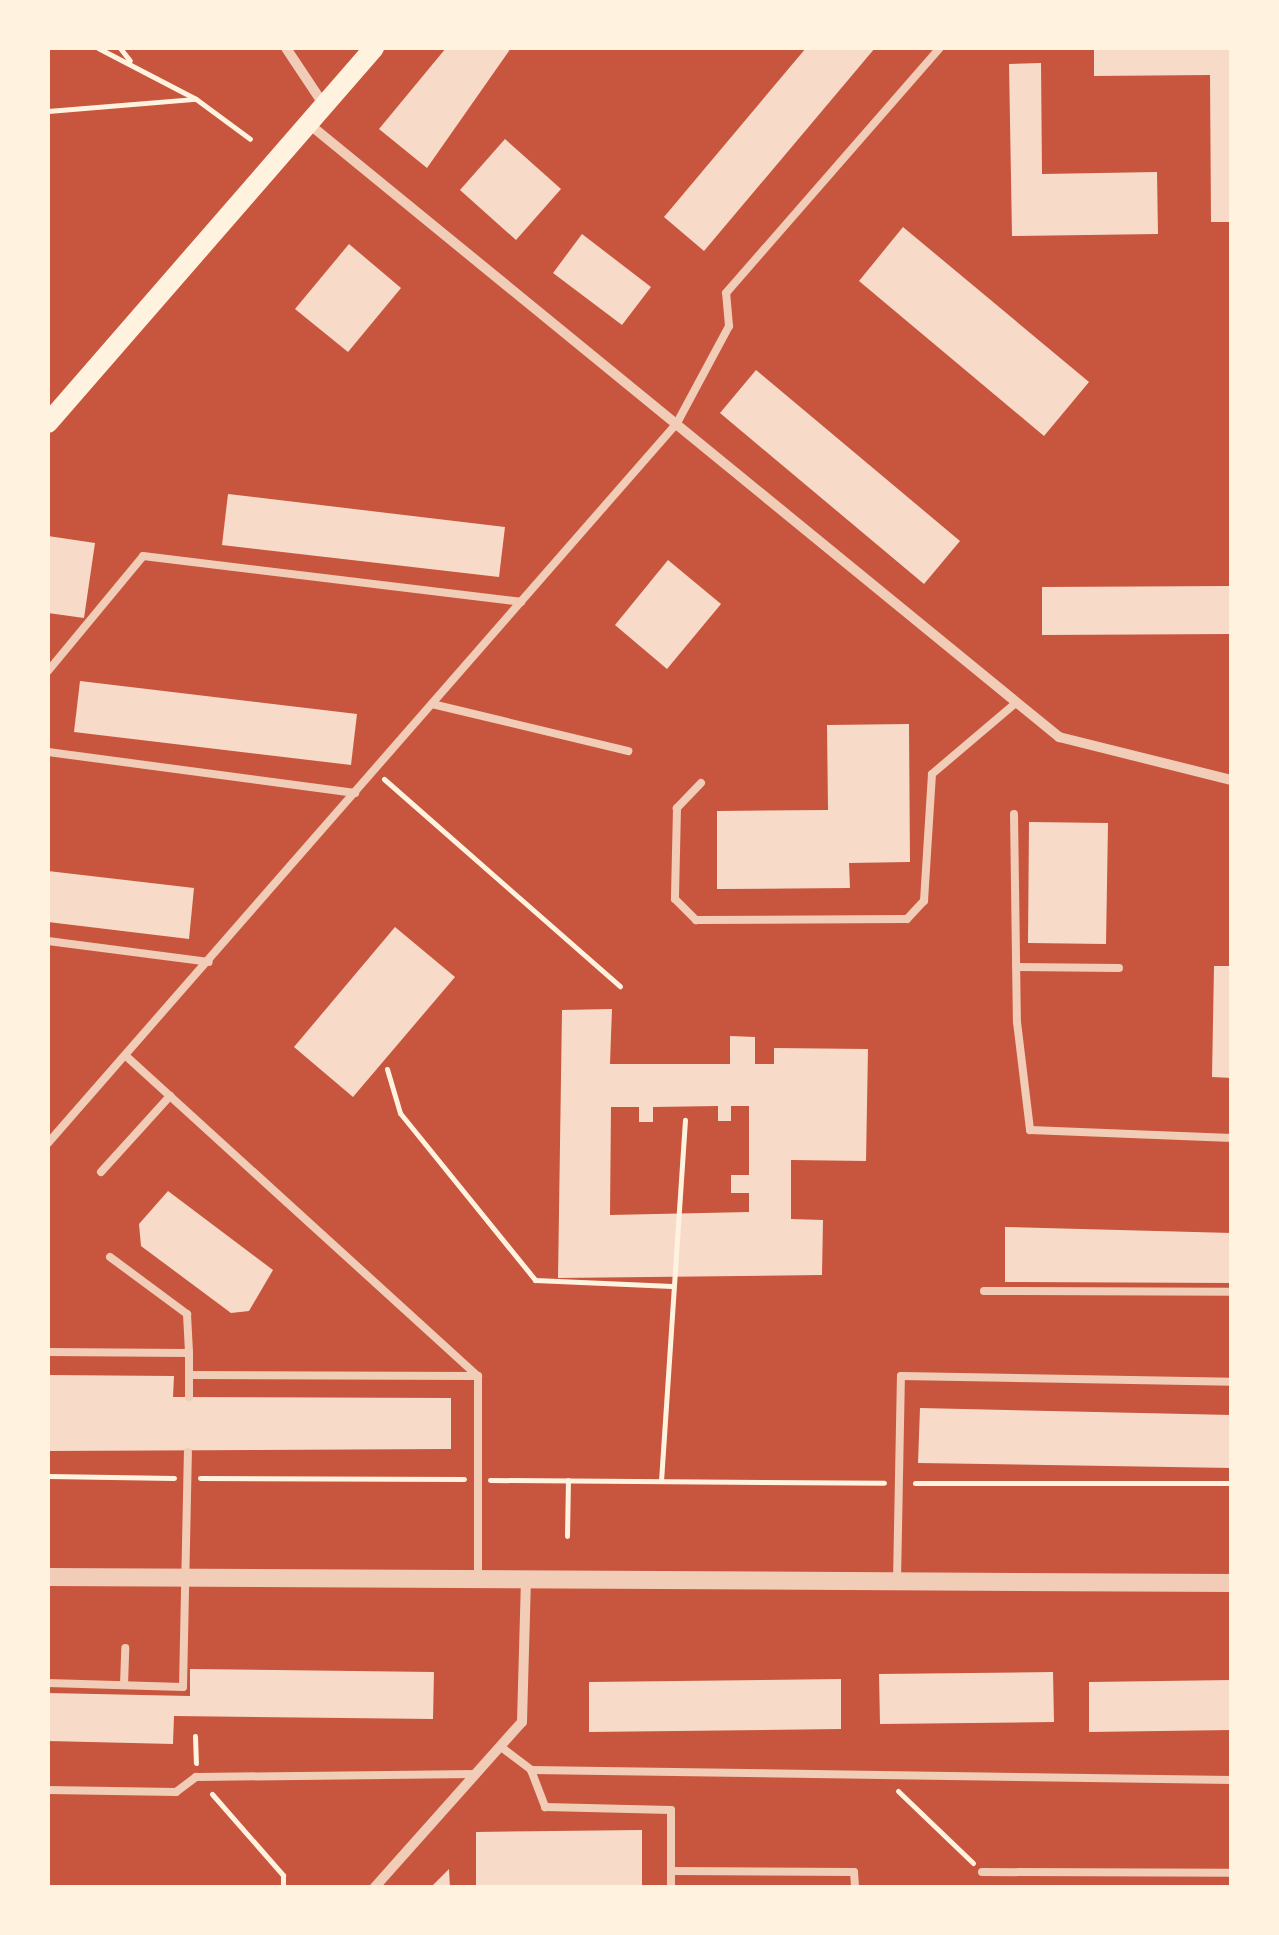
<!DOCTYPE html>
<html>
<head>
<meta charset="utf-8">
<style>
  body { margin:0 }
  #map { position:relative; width:1279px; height:1935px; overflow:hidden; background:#c8553d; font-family:Manrope,sans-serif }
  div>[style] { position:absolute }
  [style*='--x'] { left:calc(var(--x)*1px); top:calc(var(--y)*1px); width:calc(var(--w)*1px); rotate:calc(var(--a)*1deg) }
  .building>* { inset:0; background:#f7dbc8 }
  .path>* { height:5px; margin:-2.5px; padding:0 2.5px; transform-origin:2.5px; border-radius:2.5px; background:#fff3e0 }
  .service>* { height:8px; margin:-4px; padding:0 4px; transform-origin:4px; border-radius:4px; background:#f1ccb7 }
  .minor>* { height:10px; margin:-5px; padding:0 5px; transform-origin:5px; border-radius:5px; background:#f1ccb7 }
  .tertiary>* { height:18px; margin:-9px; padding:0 9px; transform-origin:9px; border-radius:9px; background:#f1ccb7 }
  .secondary>* { height:20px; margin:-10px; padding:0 10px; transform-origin:10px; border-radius:10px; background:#fff3e0 }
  span { translate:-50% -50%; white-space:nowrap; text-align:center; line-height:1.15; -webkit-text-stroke:10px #fff3e0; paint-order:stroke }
  .frame { position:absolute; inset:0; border:50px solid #fff3e0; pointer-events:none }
</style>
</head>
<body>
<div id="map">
  <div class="building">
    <div style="clip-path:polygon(446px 48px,511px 48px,427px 168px,379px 129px)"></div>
    <div style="clip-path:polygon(806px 48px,875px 48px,704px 251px,664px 217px)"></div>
    <div style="clip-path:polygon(1094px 48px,1232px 48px,1232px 222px,1211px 222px,1210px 75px,1094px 76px)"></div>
    <div style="clip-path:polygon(1041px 63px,1042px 174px,1157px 172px,1158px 234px,1012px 236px,1009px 64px)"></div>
    <div style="clip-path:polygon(505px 139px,561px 189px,516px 240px,460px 190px)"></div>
    <div style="clip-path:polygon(903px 227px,1089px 382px,1044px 436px,859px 281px)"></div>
    <div style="clip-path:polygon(582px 234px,651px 287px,622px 325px,553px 273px)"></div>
    <div style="clip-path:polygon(349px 244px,401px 288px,348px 352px,295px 309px)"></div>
    <div style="clip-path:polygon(756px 370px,960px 541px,924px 584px,720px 413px)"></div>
    <div style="clip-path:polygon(228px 494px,505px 527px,499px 577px,222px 545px)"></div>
    <div style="clip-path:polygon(48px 536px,95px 543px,84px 618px,48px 613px)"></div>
    <div style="clip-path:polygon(668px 560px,721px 604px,667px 669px,615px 625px)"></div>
    <div style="clip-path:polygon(1232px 586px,1232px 634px,1042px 635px,1042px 587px)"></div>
    <div style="clip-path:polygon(80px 681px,357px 714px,351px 765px,74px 732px)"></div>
    <div style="clip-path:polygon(909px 724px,910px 862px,849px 863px,850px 888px,717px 889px,717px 811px,828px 810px,827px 725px)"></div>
    <div style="clip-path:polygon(1029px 822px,1108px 823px,1106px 944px,1028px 943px)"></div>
    <div style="clip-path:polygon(48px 871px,194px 888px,189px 939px,48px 922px)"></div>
    <div style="clip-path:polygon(395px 927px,455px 977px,353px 1097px,294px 1047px)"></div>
    <div style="clip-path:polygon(1214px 966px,1232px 966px,1232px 1078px,1212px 1077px)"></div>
    <div style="clip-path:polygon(evenodd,612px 1009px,610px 1064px,730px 1064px,730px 1036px,755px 1037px,755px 1064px,774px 1064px,774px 1048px,868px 1049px,866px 1161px,791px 1160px,791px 1219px,823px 1220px,822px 1275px,558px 1278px,562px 1010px,612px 1009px,718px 1106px,718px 1121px,731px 1121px,731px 1106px,749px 1106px,749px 1175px,731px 1175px,731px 1193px,749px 1193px,749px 1212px,610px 1215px,611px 1107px,639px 1107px,639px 1122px,653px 1122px,653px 1107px,718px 1106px)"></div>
    <div style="clip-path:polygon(168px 1191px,273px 1270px,249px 1311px,231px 1313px,141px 1246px,139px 1224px)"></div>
    <div style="clip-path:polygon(1005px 1227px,1232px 1233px,1232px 1283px,1005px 1282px)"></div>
    <div style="clip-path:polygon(48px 1375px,174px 1376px,173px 1397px,451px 1398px,451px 1449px,48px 1451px)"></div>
    <div style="clip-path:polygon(920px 1408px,1232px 1415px,1232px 1468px,918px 1463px)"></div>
    <div style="clip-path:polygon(190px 1669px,434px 1672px,433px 1719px,174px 1716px,173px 1744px,48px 1741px,48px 1693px,190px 1696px)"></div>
    <div style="clip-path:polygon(1053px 1672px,1054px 1722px,880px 1724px,879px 1674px)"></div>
    <div style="clip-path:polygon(841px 1679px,841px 1729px,589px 1732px,589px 1682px)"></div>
    <div style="clip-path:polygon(1232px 1680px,1232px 1730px,1089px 1732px,1089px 1682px)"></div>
    <div style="clip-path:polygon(642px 1830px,642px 1888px,476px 1888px,476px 1832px)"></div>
    <div style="clip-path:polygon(449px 1869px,450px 1888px,430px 1888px)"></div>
  </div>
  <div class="path">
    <div style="--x:98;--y:48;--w:110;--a:27.5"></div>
    <div style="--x:196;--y:99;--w:67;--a:36.5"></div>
    <div style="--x:120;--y:48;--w:16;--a:52"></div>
    <div style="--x:48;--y:111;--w:145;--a:-4.7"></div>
    <div style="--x:384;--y:779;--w:314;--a:41.3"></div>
    <div style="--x:387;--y:1069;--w:46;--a:73.5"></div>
    <div style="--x:400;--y:1113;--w:215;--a:51"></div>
    <div style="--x:535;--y:1280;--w:137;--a:2.5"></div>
    <div style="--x:48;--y:1476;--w:126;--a:0.9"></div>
    <div style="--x:200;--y:1478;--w:264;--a:0.2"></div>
    <div style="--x:490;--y:1480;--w:394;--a:0.4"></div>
    <div style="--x:661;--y:1481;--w:362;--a:-86.2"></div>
    <div style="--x:915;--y:1483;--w:317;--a:0"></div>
    <div style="--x:567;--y:1536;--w:56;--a:-89"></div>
    <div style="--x:195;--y:1736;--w:27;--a:88"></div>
    <div style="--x:898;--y:1791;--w:104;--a:43.8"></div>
    <div style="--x:212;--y:1794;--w:108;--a:48.8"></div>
    <div style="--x:283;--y:1875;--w:13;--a:90"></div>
  </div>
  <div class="service">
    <div style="--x:48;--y:671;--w:149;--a:-50.4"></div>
    <div style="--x:143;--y:556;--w:381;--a:6.9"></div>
    <div style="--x:432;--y:704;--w:202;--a:13.5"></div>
    <div style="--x:48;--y:752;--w:310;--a:7.6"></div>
    <div style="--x:701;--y:783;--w:35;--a:134"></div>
    <div style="--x:677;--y:808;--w:91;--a:91.3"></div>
    <div style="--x:675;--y:899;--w:30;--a:45"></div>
    <div style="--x:696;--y:920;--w:211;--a:-0.3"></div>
    <div style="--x:907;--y:919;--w:25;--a:-47"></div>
    <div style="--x:924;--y:901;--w:127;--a:-86.4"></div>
    <div style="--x:932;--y:774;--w:111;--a:-40.3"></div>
    <div style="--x:1014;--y:814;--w:208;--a:89.2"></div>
    <div style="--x:1017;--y:1022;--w:109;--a:83.1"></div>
    <div style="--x:1030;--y:1130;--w:202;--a:2.3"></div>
    <div style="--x:48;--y:941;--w:162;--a:7.4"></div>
    <div style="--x:1016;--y:967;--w:103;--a:0.6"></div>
    <div style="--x:126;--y:1056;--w:476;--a:42.3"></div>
    <div style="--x:48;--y:1143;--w:956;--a:-48.86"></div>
    <div style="--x:677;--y:423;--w:110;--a:-61.8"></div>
    <div style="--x:729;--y:326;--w:33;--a:-95"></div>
    <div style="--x:726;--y:293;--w:325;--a:-48.9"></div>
    <div style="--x:101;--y:1172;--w:103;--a:-47.8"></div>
    <div style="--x:110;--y:1257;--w:96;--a:36.5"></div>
    <div style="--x:187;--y:1314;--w:39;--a:87"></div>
    <div style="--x:984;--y:1291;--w:248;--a:0.2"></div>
    <div style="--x:48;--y:1352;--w:141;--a:0.4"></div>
    <div style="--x:189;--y:1353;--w:44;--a:90"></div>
    <div style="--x:189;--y:1375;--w:289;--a:0.2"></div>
    <div style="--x:478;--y:1376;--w:201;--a:90"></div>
    <div style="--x:897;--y:1581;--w:205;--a:-88.9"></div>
    <div style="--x:901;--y:1376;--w:331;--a:1"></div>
    <div style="--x:48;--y:1683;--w:135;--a:1.7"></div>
    <div style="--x:183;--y:1687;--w:235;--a:-88.8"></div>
    <div style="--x:124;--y:1685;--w:37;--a:-88"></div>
    <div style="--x:501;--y:1747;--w:38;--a:37"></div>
    <div style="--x:531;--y:1770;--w:40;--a:69"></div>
    <div style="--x:545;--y:1807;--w:126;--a:1.4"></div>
    <div style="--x:671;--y:1810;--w:78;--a:90"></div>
    <div style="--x:531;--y:1770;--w:701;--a:0.82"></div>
    <div style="--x:48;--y:1790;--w:128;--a:0.9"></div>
    <div style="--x:176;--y:1792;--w:25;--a:-37"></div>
    <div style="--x:196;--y:1777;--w:280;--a:-0.6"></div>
    <div style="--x:672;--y:1871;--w:182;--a:0.3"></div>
    <div style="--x:854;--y:1872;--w:16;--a:86"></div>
    <div style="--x:982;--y:1872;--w:250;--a:0.2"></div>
  </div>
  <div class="minor">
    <div style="--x:286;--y:48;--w:69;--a:56.3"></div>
    <div style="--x:309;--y:124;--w:969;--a:39.26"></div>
    <div style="--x:1059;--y:737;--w:178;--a:14"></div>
    <div style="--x:374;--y:1888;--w:222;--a:-48.3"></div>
    <div style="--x:522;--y:1722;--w:144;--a:-88.4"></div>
  </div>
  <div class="tertiary">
    <div style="--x:48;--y:1577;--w:1184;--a:0.29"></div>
  </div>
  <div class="secondary">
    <div style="--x:48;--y:423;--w:497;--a:-49"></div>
  </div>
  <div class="frame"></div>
</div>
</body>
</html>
